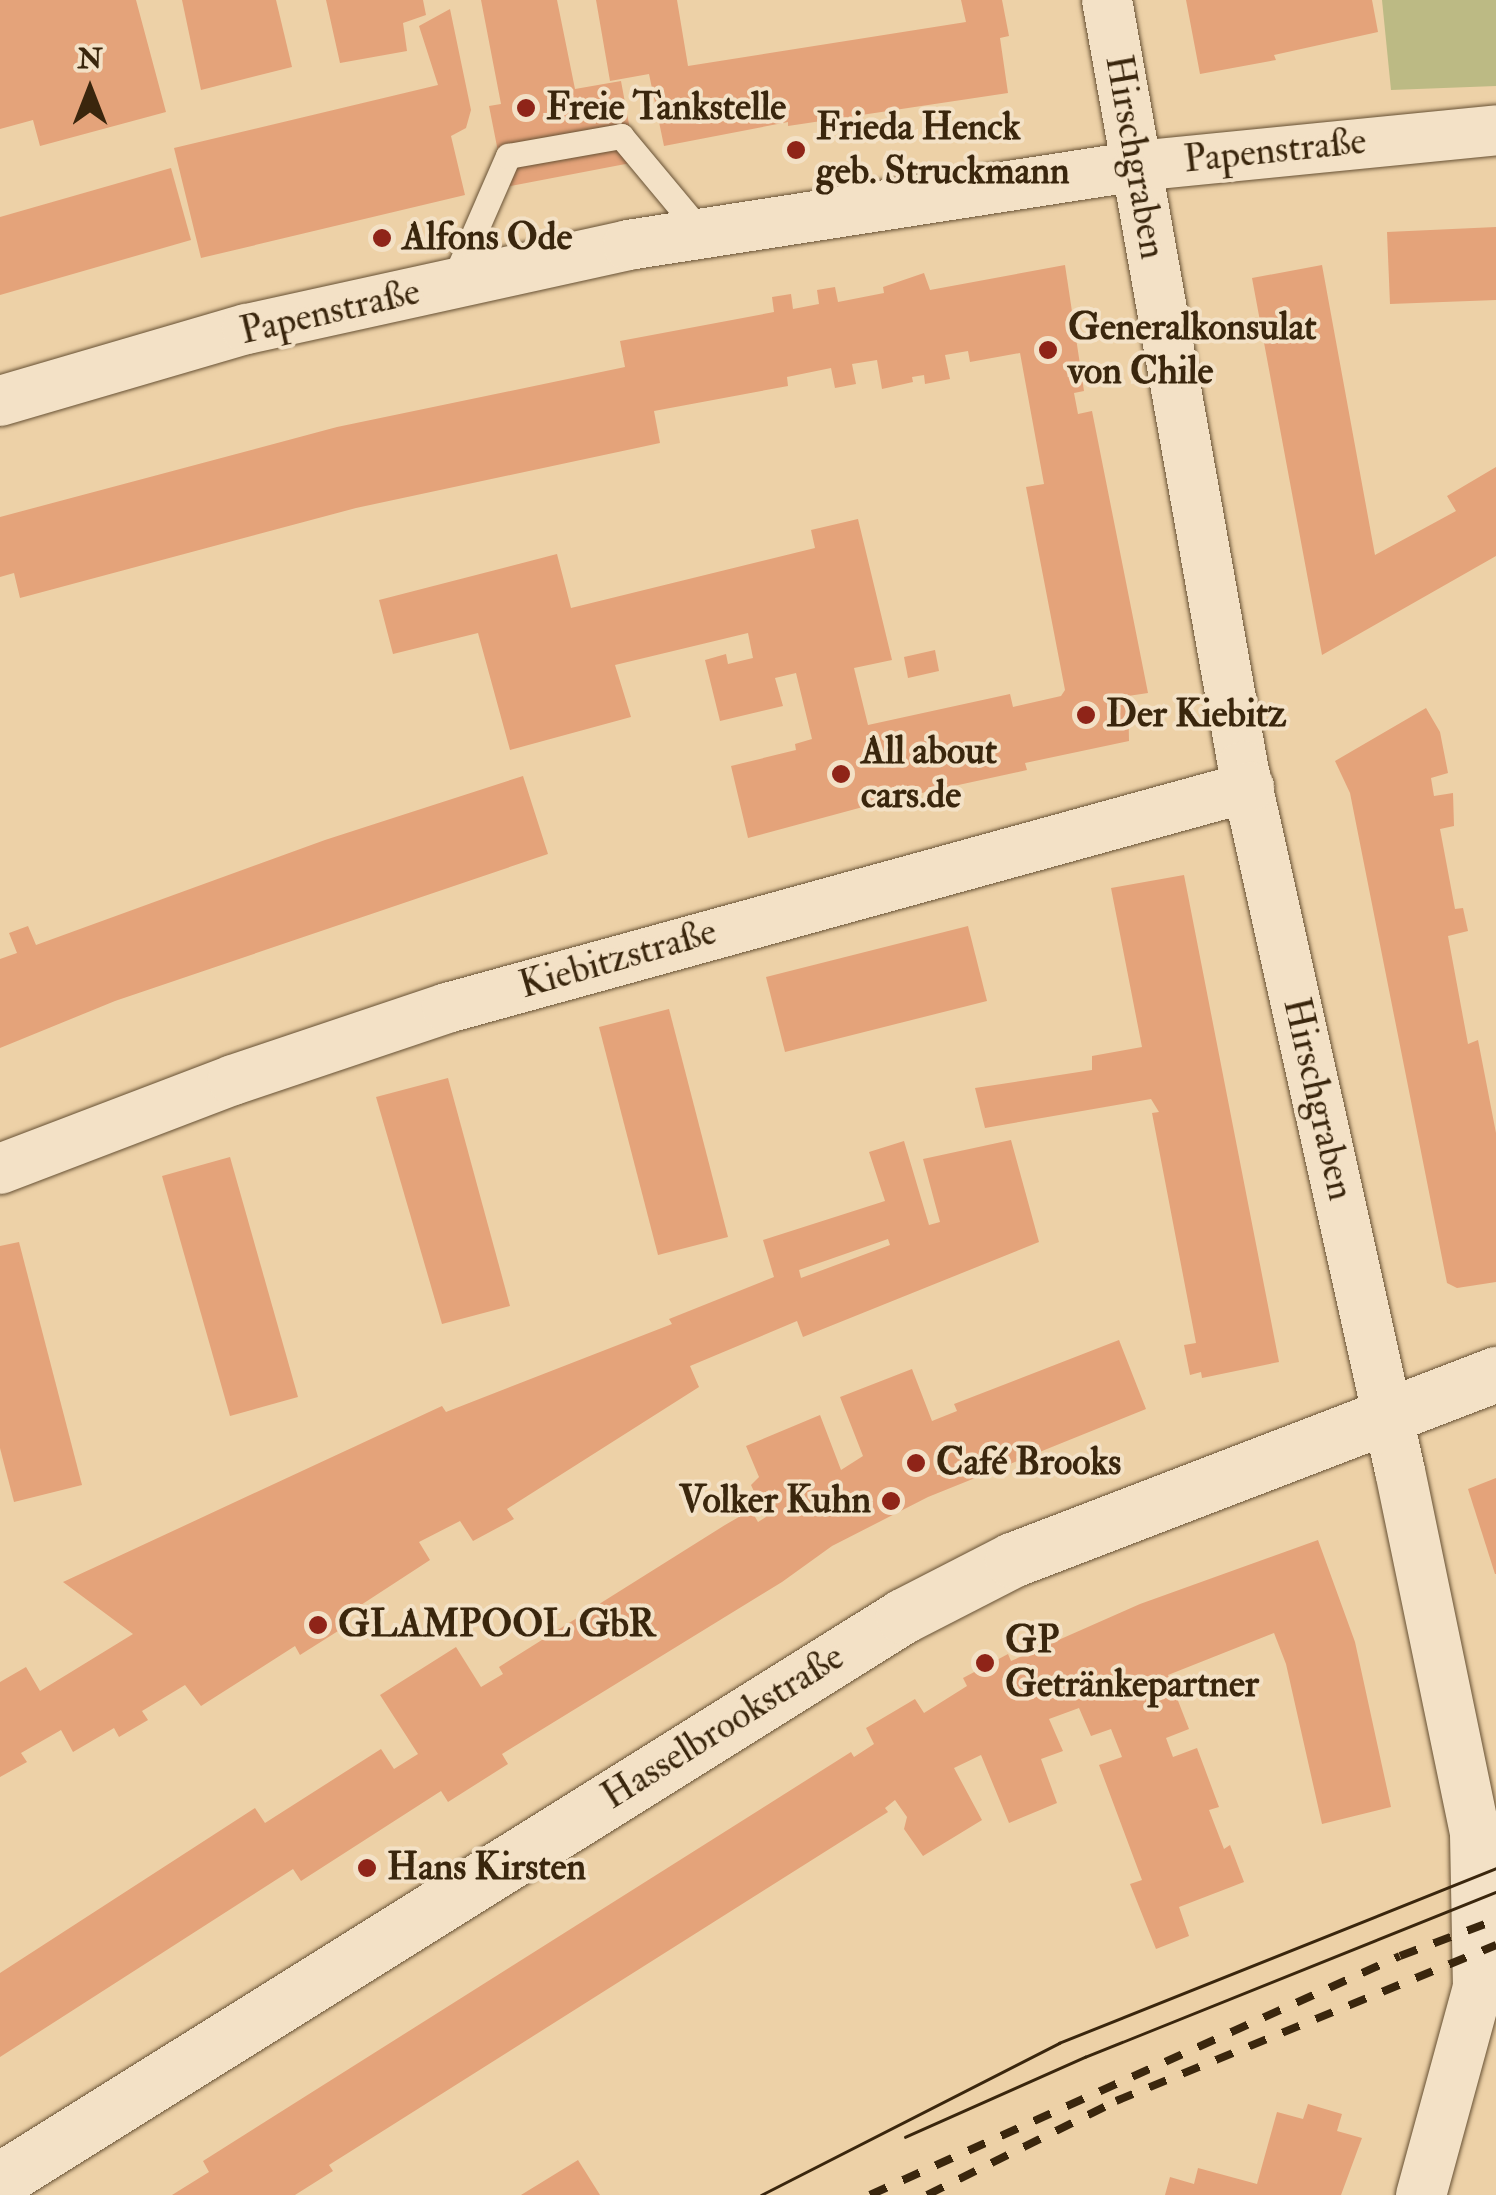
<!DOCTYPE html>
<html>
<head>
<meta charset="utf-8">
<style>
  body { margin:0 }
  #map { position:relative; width:1496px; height:2195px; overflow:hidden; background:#edd1a7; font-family:"IM FELL Double Pica",serif }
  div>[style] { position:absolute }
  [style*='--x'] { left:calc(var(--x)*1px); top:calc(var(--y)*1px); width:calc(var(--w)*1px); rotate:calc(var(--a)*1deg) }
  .green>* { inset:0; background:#bcba84 }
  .building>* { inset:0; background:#e4a37a }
  .roads { filter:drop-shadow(0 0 2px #675134) drop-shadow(0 0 2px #675134) }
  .service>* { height:25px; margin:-12.5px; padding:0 12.5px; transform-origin:12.5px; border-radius:12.5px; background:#f3e1c6 }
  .minor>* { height:50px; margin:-25px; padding:0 25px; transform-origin:25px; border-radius:25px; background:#f3e1c6 }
  .tertiary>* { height:55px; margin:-27.5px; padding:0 27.5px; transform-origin:27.5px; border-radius:27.5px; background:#f3e1c6 }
  .tram>* { height:2.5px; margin:-1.25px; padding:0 1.25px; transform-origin:1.25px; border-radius:1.25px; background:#3a260d }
  .rail>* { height:8px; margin-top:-4px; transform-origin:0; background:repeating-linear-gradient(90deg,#3a260d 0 18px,transparent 0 36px) }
  .dots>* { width:28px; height:28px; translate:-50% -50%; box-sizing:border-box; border:5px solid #f3e1c6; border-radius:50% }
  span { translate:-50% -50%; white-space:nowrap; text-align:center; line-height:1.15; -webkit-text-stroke:8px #f3e1c6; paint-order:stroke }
  .poi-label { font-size:38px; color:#3a260d; font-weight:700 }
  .left { translate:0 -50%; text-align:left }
  .right { translate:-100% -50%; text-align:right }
  .street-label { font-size:38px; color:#3a260d }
  .north { position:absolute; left:40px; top:40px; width:100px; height:100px; -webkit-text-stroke:8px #f3e1c6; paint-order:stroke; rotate:0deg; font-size:28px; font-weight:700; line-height:40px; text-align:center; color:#3a260d }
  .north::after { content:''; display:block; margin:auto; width:35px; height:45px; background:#3a260d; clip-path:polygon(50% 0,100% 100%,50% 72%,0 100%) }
</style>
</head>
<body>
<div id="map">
  <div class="green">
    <div style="clip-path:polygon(1382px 0,1496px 0,1496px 86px,1391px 90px)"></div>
  </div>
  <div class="building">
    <div style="clip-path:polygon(0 0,136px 0,166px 112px,40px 146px,33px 120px,0 129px)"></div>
    <div style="clip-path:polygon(182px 0,276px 0,292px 67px,201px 90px)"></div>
    <div style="clip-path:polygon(326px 0,423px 0,426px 15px,403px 23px,407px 51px,340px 63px)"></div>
    <div style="clip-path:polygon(481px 0,557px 0,575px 89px,621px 81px,636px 162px,505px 187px,489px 106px,501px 104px)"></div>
    <div style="clip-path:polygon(596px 0,677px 0,688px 66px,966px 22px,961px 0,1002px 0,1009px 36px,1000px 38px,1008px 93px,788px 126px,788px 122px,664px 146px,649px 74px,610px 81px)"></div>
    <div style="clip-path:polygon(1186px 0,1372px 0,1378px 32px,1274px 55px,1276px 60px,1200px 74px)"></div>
    <div style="clip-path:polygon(450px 9px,471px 110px,466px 128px,451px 136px,465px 195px,201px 258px,174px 148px,438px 85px,419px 26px)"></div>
    <div style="clip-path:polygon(171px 168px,191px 240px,0 295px,0 217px)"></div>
    <div style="clip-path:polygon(1496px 227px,1496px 300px,1390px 304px,1387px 232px)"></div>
    <div style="clip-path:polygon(1065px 265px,1084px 391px,1074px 393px,1078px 414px,1092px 411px,1148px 693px,1128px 696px,1129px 741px,1025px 763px,1027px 770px,885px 801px,748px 838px,731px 766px,796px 750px,795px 744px,812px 739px,796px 673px,775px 678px,783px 706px,720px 721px,705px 660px,726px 654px,728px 664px,753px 658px,748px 633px,615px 665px,631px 717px,510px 750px,478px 633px,393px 654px,379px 600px,557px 554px,571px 608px,815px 548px,811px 530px,858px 519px,892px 660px,854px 668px,868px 725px,1010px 694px,1013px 707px,1061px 696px,1065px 690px,1026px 487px,1044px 484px,1020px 353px,970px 362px,968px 351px,945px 355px,950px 379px,925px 384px,924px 375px,912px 377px,913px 382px,882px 389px,877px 360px,852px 364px,856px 384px,835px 388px,831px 368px,787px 377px,788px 386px,654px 411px,660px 443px,356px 508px,20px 598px,14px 573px,0 577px,0 517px,337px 427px,625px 367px,620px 341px,774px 312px,772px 297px,791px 294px,793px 309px,819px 304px,817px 290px,835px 287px,838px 302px,884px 293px,883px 287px,924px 273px,930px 290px)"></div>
    <div style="clip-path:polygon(1322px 265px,1375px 555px,1456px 511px,1447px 496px,1496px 467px,1496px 556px,1322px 655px,1252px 278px)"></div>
    <div style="clip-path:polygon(935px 650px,939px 671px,908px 678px,904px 657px)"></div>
    <div style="clip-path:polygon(1426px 708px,1440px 732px,1448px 773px,1431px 778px,1434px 796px,1453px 793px,1454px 826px,1440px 829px,1455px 909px,1463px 908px,1468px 931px,1448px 936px,1468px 1044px,1478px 1040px,1496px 1133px,1496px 1282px,1457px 1288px,1447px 1283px,1350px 793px,1335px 761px)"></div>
    <div style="clip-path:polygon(523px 776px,548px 854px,115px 1001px,0 1048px,0 959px,17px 953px,9px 933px,28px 926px,36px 945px,325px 840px)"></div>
    <div style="clip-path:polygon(1184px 875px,1279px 1362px,1202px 1378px,1201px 1372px,1190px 1375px,1184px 1345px,1196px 1343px,1152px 1113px,1159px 1112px,1151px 1099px,985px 1128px,975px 1088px,1092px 1070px,1092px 1056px,1142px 1047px,1111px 888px)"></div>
    <div style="clip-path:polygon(968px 926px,987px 1001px,785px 1052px,766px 977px)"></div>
    <div style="clip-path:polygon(669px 1009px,728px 1237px,658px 1255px,599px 1027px)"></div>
    <div style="clip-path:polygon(448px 1078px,510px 1306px,442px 1324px,376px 1097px)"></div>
    <div style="clip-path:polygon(evenodd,1011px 1140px,1039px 1242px,803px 1337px,797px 1321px,690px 1366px,699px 1387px,507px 1509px,514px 1519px,473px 1541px,460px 1521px,419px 1542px,430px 1560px,341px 1618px,346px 1626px,300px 1655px,295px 1646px,201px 1706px,185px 1685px,142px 1711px,148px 1720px,119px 1737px,114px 1728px,73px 1752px,61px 1730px,21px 1753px,27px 1762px,0 1777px,0 1682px,26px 1667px,40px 1691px,133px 1634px,63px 1582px,442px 1406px,446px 1412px,672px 1324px,669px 1319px,774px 1277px,763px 1240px,885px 1201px,869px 1152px,904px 1141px,929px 1225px,940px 1222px,923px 1159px,1011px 1140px,888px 1239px,890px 1245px,801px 1278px,799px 1270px,888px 1239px)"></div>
    <div style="clip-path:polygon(230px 1157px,298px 1397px,230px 1416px,162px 1176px)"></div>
    <div style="clip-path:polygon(19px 1242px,82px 1485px,14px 1502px,0 1448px,0 1246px)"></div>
    <div style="clip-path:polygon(1119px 1340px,1146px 1409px,928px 1497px,832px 1546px,782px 1582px,502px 1754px,508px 1764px,448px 1802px,441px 1791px,301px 1881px,293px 1869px,0 2057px,0 1973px,255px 1808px,265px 1823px,381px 1749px,394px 1769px,418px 1754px,380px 1695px,456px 1647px,481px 1687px,503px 1674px,499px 1667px,725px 1525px,751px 1510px,758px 1522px,766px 1517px,751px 1485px,759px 1477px,746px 1446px,820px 1415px,841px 1470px,863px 1456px,840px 1397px,912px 1369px,932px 1421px,957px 1411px,954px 1404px)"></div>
    <div style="clip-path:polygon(1496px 1478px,1496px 1574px,1495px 1574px,1468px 1489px)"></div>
    <div style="clip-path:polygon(1318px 1540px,1355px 1642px,1391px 1807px,1322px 1824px,1286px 1664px,1274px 1633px,1168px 1675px,1189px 1729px,1166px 1738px,1173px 1757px,1197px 1748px,1219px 1807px,1209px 1810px,1224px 1849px,1230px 1845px,1244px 1882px,1179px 1907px,1189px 1936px,1156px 1949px,1130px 1884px,1142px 1880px,1099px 1765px,1122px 1757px,1111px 1729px,1091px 1736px,1079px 1708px,1049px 1719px,1063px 1751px,1041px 1759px,1057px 1803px,1009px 1823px,981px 1755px,954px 1768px,982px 1820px,923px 1856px,904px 1829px,907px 1817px,895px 1800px,885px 1808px,888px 1812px,329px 2165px,333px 2171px,295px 2195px,172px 2195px,209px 2172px,203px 2161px,851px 1752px,854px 1757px,874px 1744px,866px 1728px,915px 1699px,924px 1713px,967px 1686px,963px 1678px,1008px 1654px,1011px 1661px,1140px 1604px)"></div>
    <div style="clip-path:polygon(1308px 2104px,1342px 2114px,1337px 2131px,1362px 2138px,1341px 2195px,1165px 2195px,1170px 2177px,1194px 2184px,1198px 2168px,1257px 2184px,1277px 2112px,1303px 2119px)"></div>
    <div style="clip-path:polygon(578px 2160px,600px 2195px,521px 2195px)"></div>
  </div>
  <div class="roads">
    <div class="service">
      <div style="--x:452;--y:284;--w:140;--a:-66.4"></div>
      <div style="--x:508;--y:156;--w:115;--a:-10"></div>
      <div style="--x:621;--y:136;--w:125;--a:50.2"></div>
    </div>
    <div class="minor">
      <div style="--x:1107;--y:0;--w:778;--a:79.93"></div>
      <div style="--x:1243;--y:766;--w:722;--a:77.45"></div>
      <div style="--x:1400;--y:1471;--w:371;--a:78.3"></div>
      <div style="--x:1475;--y:1834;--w:153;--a:88.9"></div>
      <div style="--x:1478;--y:1987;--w:216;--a:105.3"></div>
      <div style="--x:0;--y:401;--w:257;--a:-16.3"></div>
      <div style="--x:247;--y:329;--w:390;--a:-12.4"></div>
      <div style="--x:628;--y:245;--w:516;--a:-8.81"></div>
      <div style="--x:1138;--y:166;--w:360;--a:-5.7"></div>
      <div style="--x:0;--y:1169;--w:249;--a:-20.9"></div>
      <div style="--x:233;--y:1080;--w:226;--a:-18.6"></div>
      <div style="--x:447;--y:1008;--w:832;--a:-15.41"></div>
    </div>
    <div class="tertiary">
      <div style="--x:0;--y:2180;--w:1065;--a:-31.99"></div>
      <div style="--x:903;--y:1616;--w:123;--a:-27.2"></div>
      <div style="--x:1012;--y:1560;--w:519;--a:-21.02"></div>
    </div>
  </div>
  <div class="tram">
    <div style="--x:905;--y:2137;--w:197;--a:-24"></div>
    <div style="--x:1085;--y:2057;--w:443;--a:-21.9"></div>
    <div style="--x:761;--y:2195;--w:335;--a:-27"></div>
    <div style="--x:1059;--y:2043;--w:471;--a:-21.8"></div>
  </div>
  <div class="rail">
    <div style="--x:870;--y:2195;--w:581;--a:-24.27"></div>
    <div style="--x:1400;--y:1956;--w:103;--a:-20.6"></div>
    <div style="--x:927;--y:2195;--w:211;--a:-26.4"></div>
    <div style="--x:1116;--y:2101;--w:411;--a:-22.3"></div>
  </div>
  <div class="dots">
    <div style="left:526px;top:108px;background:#8f2418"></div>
    <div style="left:796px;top:150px;background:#8f2418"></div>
    <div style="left:382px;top:238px;background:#8f2418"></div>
    <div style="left:1048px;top:350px;background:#8f2418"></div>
    <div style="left:1086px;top:715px;background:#8f2418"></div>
    <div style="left:841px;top:774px;background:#8f2418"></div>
    <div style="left:916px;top:1463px;background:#8f2418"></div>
    <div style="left:891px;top:1501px;background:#8f2418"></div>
    <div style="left:318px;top:1625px;background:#8f2418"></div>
    <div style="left:985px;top:1663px;background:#8f2418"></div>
    <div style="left:367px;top:1868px;background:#8f2418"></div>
  </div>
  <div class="poi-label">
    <span class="left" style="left:546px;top:108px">Freie Tankstelle</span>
    <span class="left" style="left:816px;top:150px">Frieda Henck<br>geb. Struckmann</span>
    <span class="left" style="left:402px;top:238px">Alfons Ode</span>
    <span class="left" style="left:1068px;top:350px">Generalkonsulat<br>von Chile</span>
    <span class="left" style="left:1106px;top:715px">Der Kiebitz</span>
    <span class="left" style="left:861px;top:774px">All about<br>cars.de</span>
    <span class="left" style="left:936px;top:1463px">Café Brooks</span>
    <span class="right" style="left:871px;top:1501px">Volker Kuhn</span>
    <span class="left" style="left:338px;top:1625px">GLAMPOOL GbR</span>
    <span class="left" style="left:1005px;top:1663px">GP<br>Getränkepartner</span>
    <span class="left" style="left:387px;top:1868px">Hans Kirsten</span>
  </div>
  <div class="street-label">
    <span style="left:1275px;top:151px;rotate:-6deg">Papenstraße</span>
    <span style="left:1135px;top:157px;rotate:80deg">Hirschgraben</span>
    <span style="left:330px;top:312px;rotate:-13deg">Papenstraße</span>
    <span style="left:618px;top:959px;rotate:-16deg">Kiebitzstraße</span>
    <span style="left:1318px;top:1099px;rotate:77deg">Hirschgraben</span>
    <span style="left:723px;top:1727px;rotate:-32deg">Hasselbrookstraße</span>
  </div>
  <div class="north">N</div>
</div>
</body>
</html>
